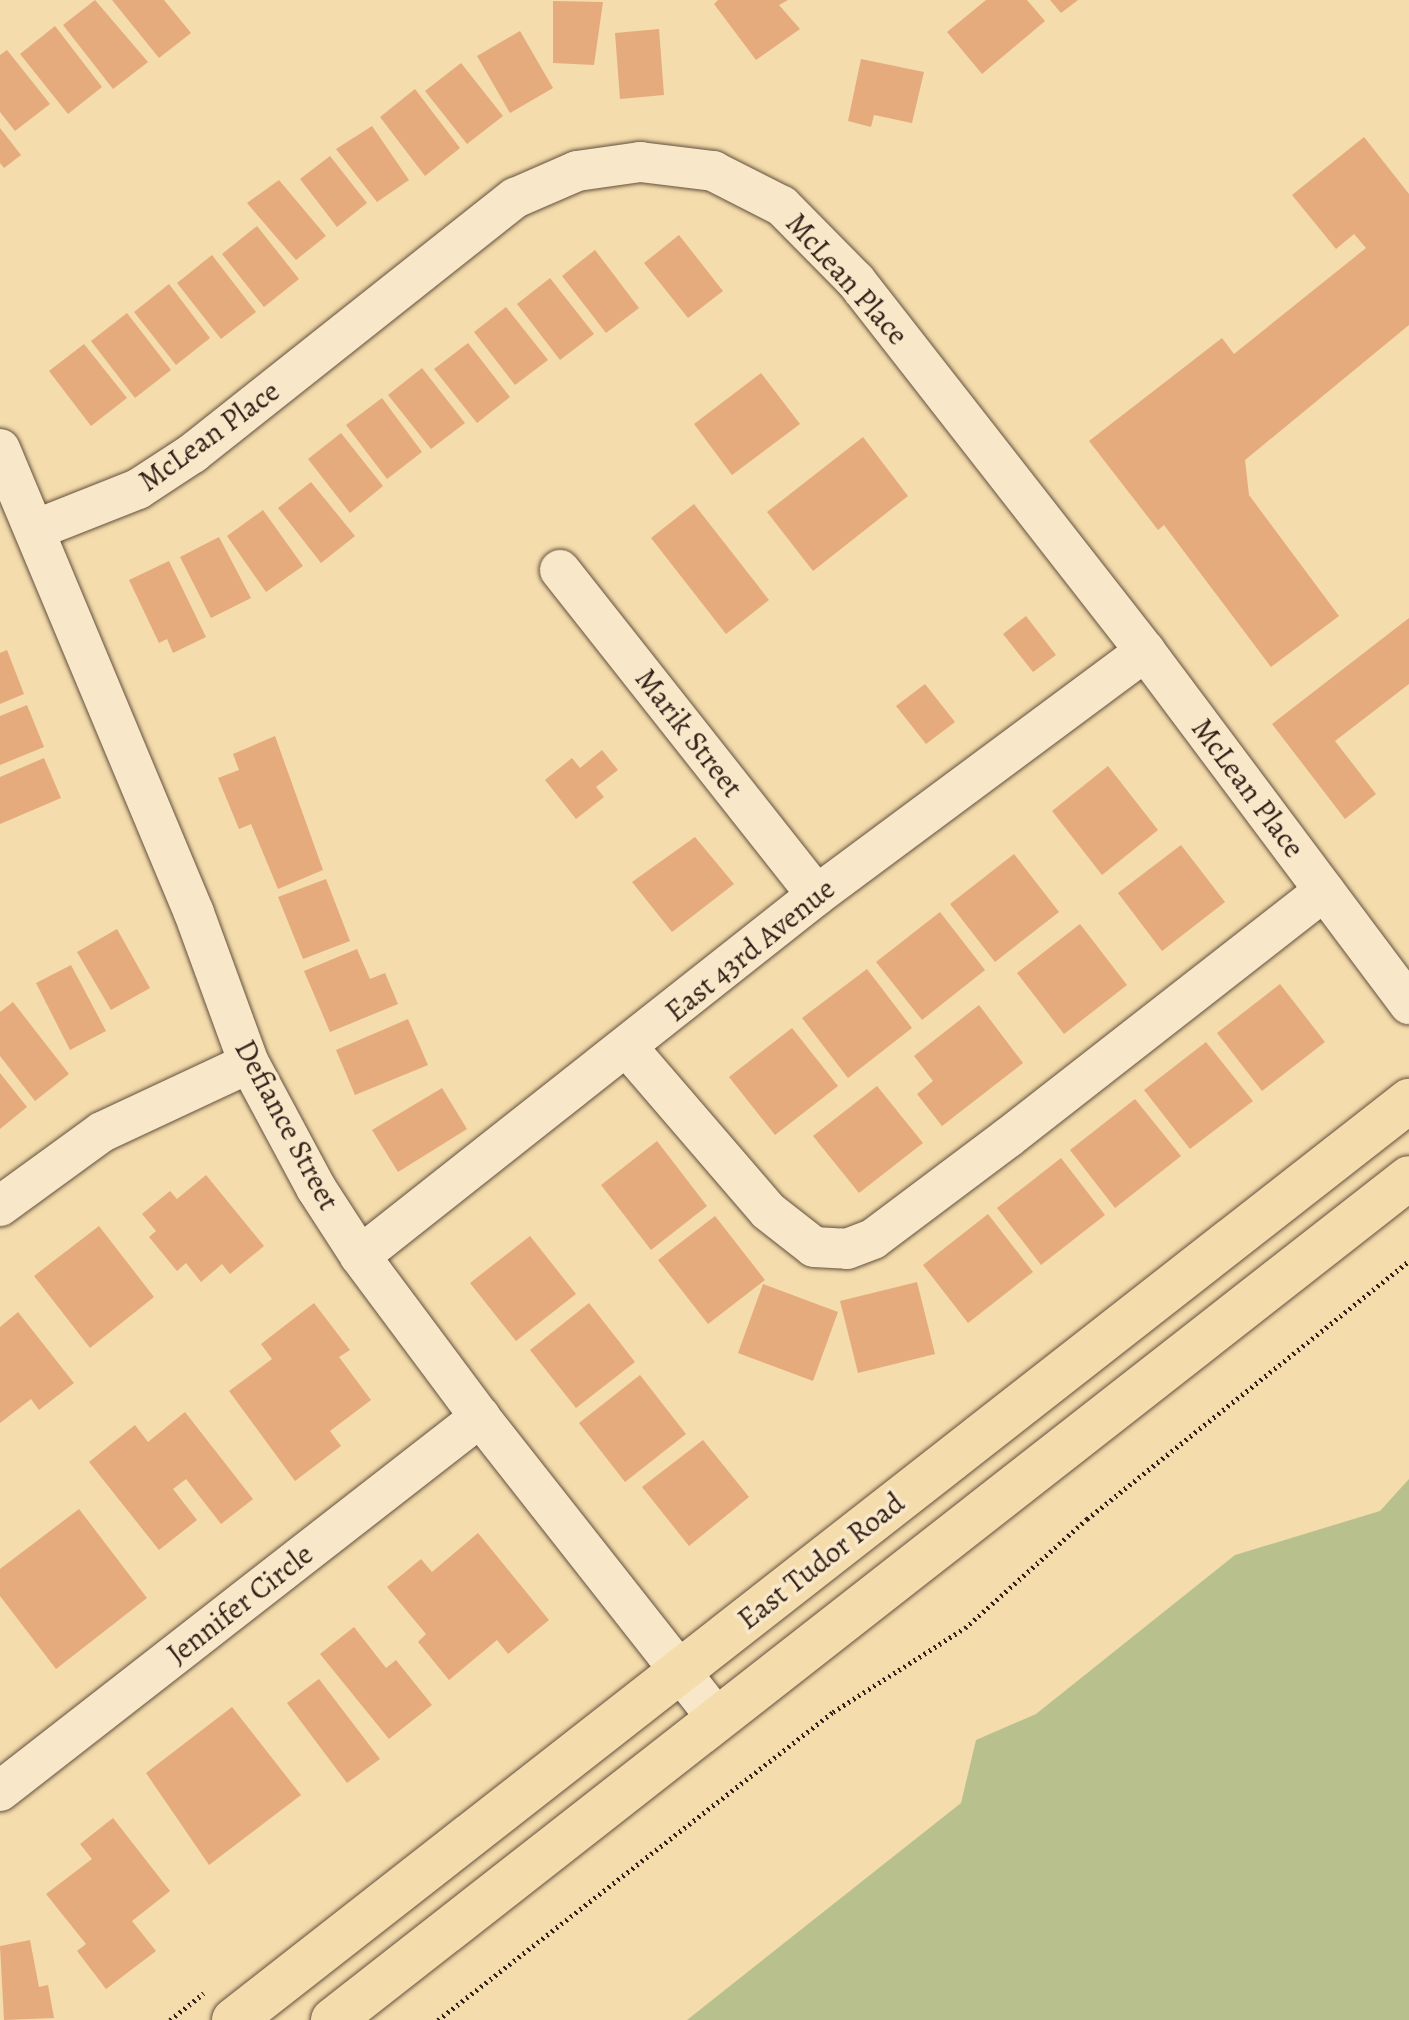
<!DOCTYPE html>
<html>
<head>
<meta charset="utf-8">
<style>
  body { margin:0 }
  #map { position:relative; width:1409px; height:2020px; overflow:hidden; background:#f4dcac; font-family:Alegreya,serif }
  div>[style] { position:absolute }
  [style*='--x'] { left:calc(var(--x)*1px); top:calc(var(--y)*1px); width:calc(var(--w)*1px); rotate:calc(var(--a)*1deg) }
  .green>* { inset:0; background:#b8c18d }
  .building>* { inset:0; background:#e5ab7d }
  .path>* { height:5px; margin-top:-2.5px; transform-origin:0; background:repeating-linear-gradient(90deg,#342119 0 2px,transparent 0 6px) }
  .roads { filter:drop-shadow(0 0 2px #64503e) drop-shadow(0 0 2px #64503e) }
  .street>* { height:40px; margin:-20px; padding:0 20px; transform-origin:20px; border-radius:20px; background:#f8e8c9 }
  .primary>* { height:44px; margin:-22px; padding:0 22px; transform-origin:22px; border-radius:22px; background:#f4dcac }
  span { translate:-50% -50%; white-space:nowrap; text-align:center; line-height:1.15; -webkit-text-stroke:7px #f8e8c9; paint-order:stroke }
  .street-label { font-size:30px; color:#342119 }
</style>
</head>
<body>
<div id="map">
  <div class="green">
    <div style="clip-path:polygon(1409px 1479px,1409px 2020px,687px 2020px,961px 1803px,976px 1740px,1036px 1714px,1235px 1555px,1380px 1511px)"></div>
  </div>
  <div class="building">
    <div style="clip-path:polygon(95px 0,148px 62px,113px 89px,63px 25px)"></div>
    <div style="clip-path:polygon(112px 0,164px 0,191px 33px,159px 58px)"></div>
    <div style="clip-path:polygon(718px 0,788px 0,779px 5px,800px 29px,756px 60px,714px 4px)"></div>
    <div style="clip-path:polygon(986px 0,1027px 0,1045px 21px,982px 74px,947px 32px)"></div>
    <div style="clip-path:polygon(1050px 0,1078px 0,1061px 13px)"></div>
    <div style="clip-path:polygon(553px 1px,603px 2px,594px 65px,553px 63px)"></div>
    <div style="clip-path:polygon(55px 26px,102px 87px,68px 114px,20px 54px)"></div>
    <div style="clip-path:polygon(659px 29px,664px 95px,620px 99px,615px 33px)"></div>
    <div style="clip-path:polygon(520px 31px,553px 88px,510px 113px,477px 56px)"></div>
    <div style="clip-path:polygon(7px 50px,50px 104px,15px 131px,0 112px,0 55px)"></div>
    <div style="clip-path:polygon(861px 59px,924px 72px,912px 123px,874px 115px,871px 127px,848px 121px)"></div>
    <div style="clip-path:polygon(461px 63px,503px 116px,467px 144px,425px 91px)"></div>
    <div style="clip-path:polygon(415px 89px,460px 148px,425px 176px,380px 117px)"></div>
    <div style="clip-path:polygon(372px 126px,409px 180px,377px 202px,336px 149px)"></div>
    <div style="clip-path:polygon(0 128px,21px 155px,4px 168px,0 163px)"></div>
    <div style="clip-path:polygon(1364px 137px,1409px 194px,1409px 325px,1245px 460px,1249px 495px,1339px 616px,1271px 667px,1164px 525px,1158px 530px,1089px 441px,1222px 338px,1234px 354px,1366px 248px,1354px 234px,1336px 249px,1292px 195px)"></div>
    <div style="clip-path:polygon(330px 156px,367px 203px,337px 227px,300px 179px)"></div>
    <div style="clip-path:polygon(279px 180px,326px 236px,296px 260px,247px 203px)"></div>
    <div style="clip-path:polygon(257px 226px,299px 279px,264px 307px,222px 254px)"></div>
    <div style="clip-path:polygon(679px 235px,723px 291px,688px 318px,644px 263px)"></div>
    <div style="clip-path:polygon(595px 250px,639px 308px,606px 333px,562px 276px)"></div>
    <div style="clip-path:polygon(212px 255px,256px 312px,221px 339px,177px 283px)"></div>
    <div style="clip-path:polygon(550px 278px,594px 334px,560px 360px,517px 304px)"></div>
    <div style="clip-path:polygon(169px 284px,210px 338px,176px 365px,134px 312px)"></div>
    <div style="clip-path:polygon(506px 307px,548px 360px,515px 385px,474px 332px)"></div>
    <div style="clip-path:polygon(127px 313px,171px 370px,135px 398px,91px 341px)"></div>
    <div style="clip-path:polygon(468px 343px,510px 397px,477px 423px,434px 369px)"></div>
    <div style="clip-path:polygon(84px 344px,127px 398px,91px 426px,49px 371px)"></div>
    <div style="clip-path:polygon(422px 368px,465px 423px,431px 449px,388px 395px)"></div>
    <div style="clip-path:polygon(761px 373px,800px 424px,732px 475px,694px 424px)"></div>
    <div style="clip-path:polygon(382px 398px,422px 452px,387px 479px,346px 425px)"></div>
    <div style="clip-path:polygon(341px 433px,383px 486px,350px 513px,308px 459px)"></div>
    <div style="clip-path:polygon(863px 437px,908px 496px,813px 571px,767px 512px)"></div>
    <div style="clip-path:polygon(311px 482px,355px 536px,321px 563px,278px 508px)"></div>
    <div style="clip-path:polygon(694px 504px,769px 600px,726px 634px,651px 538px)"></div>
    <div style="clip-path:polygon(263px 510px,303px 566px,266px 592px,227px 536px)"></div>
    <div style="clip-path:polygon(219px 537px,251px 598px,211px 618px,180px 557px)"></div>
    <div style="clip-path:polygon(169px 561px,206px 637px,173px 653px,167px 639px,159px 643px,129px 580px)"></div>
    <div style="clip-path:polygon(1026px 616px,1056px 655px,1033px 672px,1003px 634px)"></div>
    <div style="clip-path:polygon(1409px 618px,1409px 684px,1335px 741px,1376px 794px,1345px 819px,1272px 724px)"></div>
    <div style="clip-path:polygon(7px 650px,24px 694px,0 704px,0 653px)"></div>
    <div style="clip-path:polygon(925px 684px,955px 722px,926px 744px,896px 706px)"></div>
    <div style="clip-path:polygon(27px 705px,44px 747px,0 765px,0 716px)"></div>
    <div style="clip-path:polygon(275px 736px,323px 870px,278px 889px,251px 824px,239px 829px,218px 778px,239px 770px,233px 754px)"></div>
    <div style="clip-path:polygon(602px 750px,618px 770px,596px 787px,604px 797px,576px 819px,545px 780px,572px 758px,580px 768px)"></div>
    <div style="clip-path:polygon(44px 758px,61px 798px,0 824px,0 777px)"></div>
    <div style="clip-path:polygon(1108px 766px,1158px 830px,1102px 875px,1052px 811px)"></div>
    <div style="clip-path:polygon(695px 837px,734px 884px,672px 932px,632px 882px)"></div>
    <div style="clip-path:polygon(1181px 845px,1225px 902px,1162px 951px,1118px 893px)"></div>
    <div style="clip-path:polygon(1014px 854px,1059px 912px,995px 962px,950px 904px)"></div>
    <div style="clip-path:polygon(326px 879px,350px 941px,303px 959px,278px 897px)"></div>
    <div style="clip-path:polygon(940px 912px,985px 970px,922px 1020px,876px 962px)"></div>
    <div style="clip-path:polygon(1080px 924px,1127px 985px,1064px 1034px,1017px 973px)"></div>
    <div style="clip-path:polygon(117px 929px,150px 988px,111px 1010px,77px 952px)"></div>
    <div style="clip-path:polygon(357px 949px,370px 979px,385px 973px,398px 1004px,330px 1032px,304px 971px)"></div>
    <div style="clip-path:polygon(71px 965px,106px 1031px,70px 1050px,36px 983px)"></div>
    <div style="clip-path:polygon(867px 969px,912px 1028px,848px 1078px,802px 1018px)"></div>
    <div style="clip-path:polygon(1280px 984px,1325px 1042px,1262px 1091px,1217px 1033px)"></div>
    <div style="clip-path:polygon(13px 1002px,69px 1074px,35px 1101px,0 1056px,0 1012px)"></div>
    <div style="clip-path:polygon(979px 1005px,1023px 1063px,942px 1126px,917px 1094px,933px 1081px,914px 1056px)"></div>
    <div style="clip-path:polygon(408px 1019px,428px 1065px,355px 1095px,336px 1050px)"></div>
    <div style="clip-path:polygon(792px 1028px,838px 1086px,775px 1135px,729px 1077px)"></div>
    <div style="clip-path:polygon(1206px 1042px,1253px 1101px,1190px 1149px,1144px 1090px)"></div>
    <div style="clip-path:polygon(0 1073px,27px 1107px,0 1129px)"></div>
    <div style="clip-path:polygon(877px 1086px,923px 1143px,859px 1193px,813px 1136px)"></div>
    <div style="clip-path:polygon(442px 1088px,467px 1129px,398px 1172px,372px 1130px)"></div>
    <div style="clip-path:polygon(1135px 1099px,1181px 1156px,1115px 1208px,1070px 1150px)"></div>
    <div style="clip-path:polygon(657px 1141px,707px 1206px,651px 1250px,601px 1185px)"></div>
    <div style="clip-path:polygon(1061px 1158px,1105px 1215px,1041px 1265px,997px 1208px)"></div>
    <div style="clip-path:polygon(206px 1175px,264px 1246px,230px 1274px,222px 1264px,201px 1282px,186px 1263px,177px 1271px,149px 1237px,156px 1231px,142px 1214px,170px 1191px,177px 1199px)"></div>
    <div style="clip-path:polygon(988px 1214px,1033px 1272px,968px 1323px,923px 1265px)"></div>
    <div style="clip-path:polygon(715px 1216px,765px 1280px,708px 1324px,658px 1260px)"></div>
    <div style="clip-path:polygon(99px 1226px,154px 1297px,90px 1348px,34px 1276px)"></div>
    <div style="clip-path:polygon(530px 1236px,576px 1294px,516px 1341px,470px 1283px)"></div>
    <div style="clip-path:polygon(917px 1282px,935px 1354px,858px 1373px,840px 1301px)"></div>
    <div style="clip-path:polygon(763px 1284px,838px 1312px,813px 1381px,738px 1353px)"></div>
    <div style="clip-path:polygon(314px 1303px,350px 1350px,339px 1357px,371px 1400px,330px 1431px,341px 1446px,295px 1481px,229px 1391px,272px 1359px,261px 1344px)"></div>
    <div style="clip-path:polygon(589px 1303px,635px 1362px,576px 1408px,530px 1350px)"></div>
    <div style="clip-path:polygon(18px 1312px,74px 1383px,39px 1410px,31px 1399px,0 1423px,0 1327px)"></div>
    <div style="clip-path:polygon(640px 1375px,686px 1434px,625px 1482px,579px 1423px)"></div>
    <div style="clip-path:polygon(185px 1412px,253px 1499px,221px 1524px,186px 1479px,173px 1489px,197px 1520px,159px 1550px,89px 1462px,135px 1425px,148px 1442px)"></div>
    <div style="clip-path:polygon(703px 1440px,749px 1497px,689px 1546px,642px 1487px)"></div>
    <div style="clip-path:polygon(79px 1509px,147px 1598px,56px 1669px,0 1596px,0 1569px)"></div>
    <div style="clip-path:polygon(478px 1533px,549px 1620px,508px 1654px,497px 1640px,449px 1680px,418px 1642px,426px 1634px,387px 1587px,421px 1559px,432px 1572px)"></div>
    <div style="clip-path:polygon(354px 1627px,386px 1668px,396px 1660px,432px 1705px,389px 1739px,320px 1654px)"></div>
    <div style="clip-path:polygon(319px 1679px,380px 1759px,347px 1783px,287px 1703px)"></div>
    <div style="clip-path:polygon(232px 1707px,301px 1795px,209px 1865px,146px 1773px)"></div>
    <div style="clip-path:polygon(113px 1818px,170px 1891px,132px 1921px,156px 1951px,106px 1989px,77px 1951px,86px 1944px,46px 1894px,92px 1859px,80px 1844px)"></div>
    <div style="clip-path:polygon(30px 1940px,39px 1987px,48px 1985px,54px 2018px,4px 2020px,0 1946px)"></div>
  </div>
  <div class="path">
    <div style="--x:170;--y:2020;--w:43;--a:-38.5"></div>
    <div style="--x:438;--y:2020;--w:501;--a:-37.95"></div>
    <div style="--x:833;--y:1712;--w:156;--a:-32.5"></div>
    <div style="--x:965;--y:1628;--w:164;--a:-41.8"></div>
    <div style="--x:1087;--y:1519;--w:413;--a:-38.7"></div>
  </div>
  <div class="roads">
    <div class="street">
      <div style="--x:0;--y:449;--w:503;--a:67.31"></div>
      <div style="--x:194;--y:913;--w:160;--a:69.9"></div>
      <div style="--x:249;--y:1063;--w:142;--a:61.8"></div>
      <div style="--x:316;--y:1188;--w:81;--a:57.1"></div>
      <div style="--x:360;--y:1256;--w:201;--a:53.3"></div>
      <div style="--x:480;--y:1417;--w:385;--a:51.8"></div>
      <div style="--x:37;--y:529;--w:109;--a:-21.6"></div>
      <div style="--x:138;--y:489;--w:66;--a:-33.2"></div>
      <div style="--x:193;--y:453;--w:411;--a:-38.4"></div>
      <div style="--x:515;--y:198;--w:68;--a:-23.5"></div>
      <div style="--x:577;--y:171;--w:64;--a:-8.1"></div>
      <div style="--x:640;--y:162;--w:74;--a:7"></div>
      <div style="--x:713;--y:171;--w:77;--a:26.9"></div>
      <div style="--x:782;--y:206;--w:105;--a:45.4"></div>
      <div style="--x:856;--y:281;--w:469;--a:52"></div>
      <div style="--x:1145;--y:651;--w:441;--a:53.2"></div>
      <div style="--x:560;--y:570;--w:414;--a:51.7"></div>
      <div style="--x:627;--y:1047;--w:216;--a:49.3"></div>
      <div style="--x:768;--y:1211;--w:58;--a:38"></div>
      <div style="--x:814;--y:1247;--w:33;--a:3"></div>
      <div style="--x:847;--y:1249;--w:28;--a:-21"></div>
      <div style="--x:873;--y:1239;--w:170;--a:-36.9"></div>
      <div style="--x:1009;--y:1137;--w:400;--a:-38"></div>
      <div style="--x:0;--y:1206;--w:126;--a:-36"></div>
      <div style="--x:102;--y:1132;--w:162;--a:-25.1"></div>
      <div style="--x:360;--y:1256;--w:582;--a:-38.31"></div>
      <div style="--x:817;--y:895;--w:409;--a:-36.6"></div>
      <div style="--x:0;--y:1791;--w:609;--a:-37.92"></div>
    </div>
    <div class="primary">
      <div style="--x:234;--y:2020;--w:1492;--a:-38.03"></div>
      <div style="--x:333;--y:2020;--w:1366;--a:-38.04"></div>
    </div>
  </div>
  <div class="street-label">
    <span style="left:847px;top:279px;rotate:48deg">McLean Place</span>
    <span style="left:209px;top:436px;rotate:-36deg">McLean Place</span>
    <span style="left:689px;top:733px;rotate:52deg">Marik Street</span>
    <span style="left:1248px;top:788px;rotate:53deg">McLean Place</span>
    <span style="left:750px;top:950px;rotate:-39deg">East 43rd Avenue</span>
    <span style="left:287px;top:1125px;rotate:62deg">Defiance Street</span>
    <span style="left:821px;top:1561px;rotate:-38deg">East Tudor Road</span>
    <span style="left:240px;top:1604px;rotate:-38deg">Jennifer Circle</span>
  </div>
</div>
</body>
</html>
